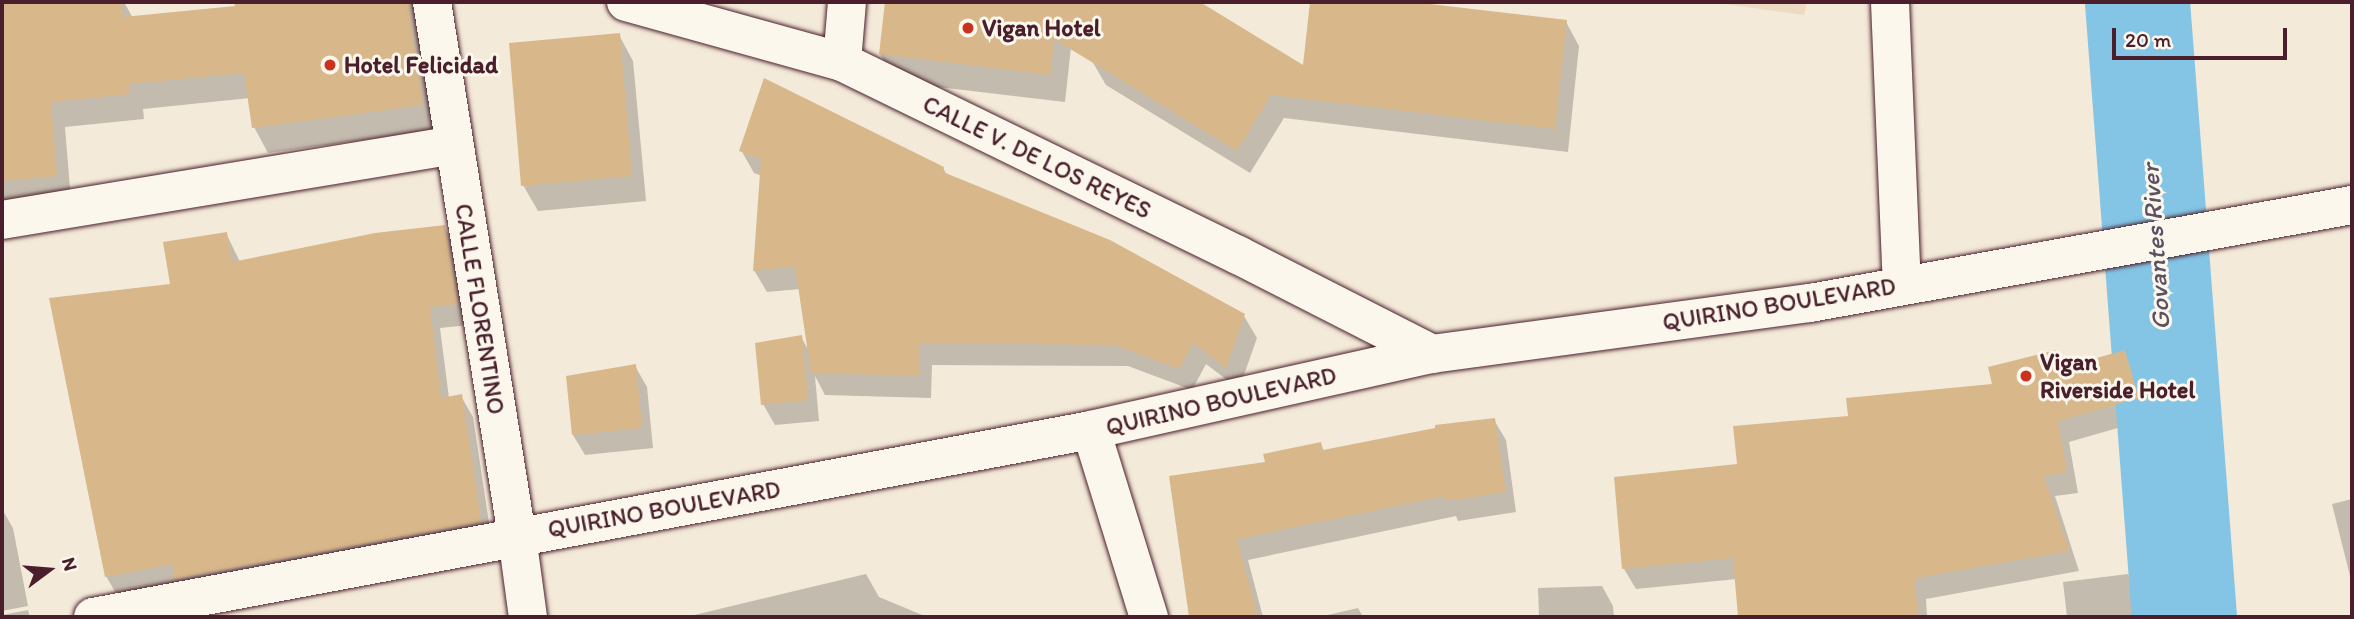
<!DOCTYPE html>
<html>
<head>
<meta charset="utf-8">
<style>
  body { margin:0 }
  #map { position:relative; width:2354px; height:619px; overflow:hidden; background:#f4ead9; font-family:Itim,sans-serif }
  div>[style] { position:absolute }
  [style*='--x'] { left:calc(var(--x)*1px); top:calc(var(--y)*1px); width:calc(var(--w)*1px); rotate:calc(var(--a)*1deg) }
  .built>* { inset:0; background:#ecdbc2 }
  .shadow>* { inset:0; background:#0003 }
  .river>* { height:105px; margin:-52.5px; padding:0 52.5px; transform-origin:52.5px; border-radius:52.5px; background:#84c5e5 }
  .building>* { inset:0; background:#d8b88b }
  .roads { filter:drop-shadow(0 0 2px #4a1f2b) drop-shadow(0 0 2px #4a1f2b) }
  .minor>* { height:38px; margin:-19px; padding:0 19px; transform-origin:19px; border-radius:19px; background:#fbf7ec }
  .tertiary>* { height:38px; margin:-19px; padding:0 19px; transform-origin:19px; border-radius:19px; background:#fbf7ec }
  .secondary>* { height:38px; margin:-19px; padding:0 19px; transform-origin:19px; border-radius:19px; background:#fbf7ec }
  .dots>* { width:19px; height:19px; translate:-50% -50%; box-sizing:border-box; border:4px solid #fbf7ec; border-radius:50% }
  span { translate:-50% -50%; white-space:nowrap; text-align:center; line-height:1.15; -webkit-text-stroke:6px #fbf7ec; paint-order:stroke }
  .poi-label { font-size:24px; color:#4a1f2b; font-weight:700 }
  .left { translate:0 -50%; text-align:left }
  .street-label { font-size:24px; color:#4a1f2b }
  .water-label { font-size:26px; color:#5b5163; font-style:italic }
  .frame { position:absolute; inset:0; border:4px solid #4a1f2b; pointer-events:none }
  .north { position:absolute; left:14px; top:535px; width:70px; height:70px; -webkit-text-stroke:5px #fbf7ec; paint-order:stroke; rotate:74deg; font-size:19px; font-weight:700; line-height:28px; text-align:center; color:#4a1f2b }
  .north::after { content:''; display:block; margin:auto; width:24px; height:32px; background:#4a1f2b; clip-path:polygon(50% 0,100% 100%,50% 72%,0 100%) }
  .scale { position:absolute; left:2112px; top:28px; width:175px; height:32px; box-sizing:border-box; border:4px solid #4a1f2b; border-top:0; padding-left:9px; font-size:21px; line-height:24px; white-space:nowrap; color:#4a1f2b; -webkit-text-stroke:5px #fbf7ec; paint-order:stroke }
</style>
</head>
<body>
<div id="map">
  <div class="built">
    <div style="clip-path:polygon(1710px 2px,1807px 2px,1804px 15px)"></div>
  </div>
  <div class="shadow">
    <div style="clip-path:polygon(36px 2px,124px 2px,133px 18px,237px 8px,236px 2px,418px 2px,436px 130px,268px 153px,254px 127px,250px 98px,143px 109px,144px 119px,65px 127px,71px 201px,2px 207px,2px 5px)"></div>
    <div style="clip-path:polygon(886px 2px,1076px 2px,1065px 102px,896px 82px,880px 54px)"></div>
    <div style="clip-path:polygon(1128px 2px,1196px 2px,1304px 67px,1312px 2px,1399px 2px,1566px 22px,1579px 46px,1568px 152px,1284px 118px,1250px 173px,1106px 85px,1092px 61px)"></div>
    <div style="clip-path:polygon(619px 35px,633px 61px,646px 201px,538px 211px,523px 185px)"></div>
    <div style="clip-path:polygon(741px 150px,943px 168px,947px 175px,1244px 316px,1257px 338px,1239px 389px,1206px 364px,1192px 390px,1128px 366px,932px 365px,931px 398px,825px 395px,815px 376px,819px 421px,775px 425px,763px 404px,801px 337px,809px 351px,800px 289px,767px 292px,754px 270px,762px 176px,754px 173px)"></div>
    <div style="clip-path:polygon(444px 227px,456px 247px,469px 325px,440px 328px,449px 398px,461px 396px,473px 417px,492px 543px,118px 597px,106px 576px,172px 286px,226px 233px,240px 262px)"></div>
    <div style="clip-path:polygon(2055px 352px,2065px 369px,2124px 352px,2136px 373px,2149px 419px,2069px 442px,2078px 493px,2055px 496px,2079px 571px,1926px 599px,1927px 617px,1740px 617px,1737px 579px,1636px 589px,1624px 569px,1739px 466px,1850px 417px,1994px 385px)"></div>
    <div style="clip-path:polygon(635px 366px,647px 387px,653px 448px,585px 455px,573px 435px)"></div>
    <div style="clip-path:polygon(1494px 420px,1506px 440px,1516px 512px,1458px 521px,1456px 516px,1248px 560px,1263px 617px,1203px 617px,1184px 572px,1267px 463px,1320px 444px,1324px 451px)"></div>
    <div style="clip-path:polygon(2352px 499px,2352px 584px,2332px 504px)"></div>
    <div style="clip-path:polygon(2px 509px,13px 528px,28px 606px,2px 611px)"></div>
    <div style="clip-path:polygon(866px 574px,879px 597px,927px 617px,686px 617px)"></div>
    <div style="clip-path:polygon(2128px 574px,2140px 595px,2142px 617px,2067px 617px,2063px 582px)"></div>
    <div style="clip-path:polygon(1602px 586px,1613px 606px,1614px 617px,1539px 617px,1538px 588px)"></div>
    <div style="clip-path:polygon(1358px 608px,1363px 617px,1319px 617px)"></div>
    <div style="clip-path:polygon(28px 610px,30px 617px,2px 617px,2px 615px)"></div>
  </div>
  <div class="river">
    <div style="--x:2137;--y:2;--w:617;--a:85.63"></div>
  </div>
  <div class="building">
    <div style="clip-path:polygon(2px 2px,121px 2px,123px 17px,235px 6px,234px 2px,408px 2px,423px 105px,252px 128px,244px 73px,129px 84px,130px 94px,51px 102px,57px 176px,2px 181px)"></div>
    <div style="clip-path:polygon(885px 2px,1200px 2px,1303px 65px,1310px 2px,1413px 2px,1567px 20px,1555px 129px,1271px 95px,1237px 151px,1054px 39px,1050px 75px,879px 54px)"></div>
    <div style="clip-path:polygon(620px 33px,632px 176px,521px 186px,509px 43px)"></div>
    <div style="clip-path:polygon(764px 78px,944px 167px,943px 172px,1110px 240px,1245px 314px,1226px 368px,1193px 343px,1179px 369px,1114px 345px,920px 343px,919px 376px,811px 373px,795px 266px,753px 271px,761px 159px,739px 151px)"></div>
    <div style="clip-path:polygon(445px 225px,458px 304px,430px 307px,441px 398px,462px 394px,481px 522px,174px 579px,174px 564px,105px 577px,49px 298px,170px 284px,163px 242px,227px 232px,232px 262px,375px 233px)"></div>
    <div style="clip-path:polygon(802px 335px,808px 400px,761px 405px,755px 343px)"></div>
    <div style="clip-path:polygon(2056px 350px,2061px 368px,2125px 350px,2139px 398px,2058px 421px,2067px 472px,2044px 476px,2069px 551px,1915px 578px,1918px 617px,1738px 617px,1733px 558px,1622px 569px,1614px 477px,1737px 464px,1733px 426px,1848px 416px,1846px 398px,1992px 384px,1988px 367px)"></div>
    <div style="clip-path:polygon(636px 364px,642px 428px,572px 435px,566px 376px)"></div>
    <div style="clip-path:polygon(1495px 418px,1506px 492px,1445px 501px,1444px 496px,1237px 539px,1258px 617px,1189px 617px,1169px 476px,1265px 462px,1263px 454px,1321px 442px,1323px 450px,1435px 428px,1435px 425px)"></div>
  </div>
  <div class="roads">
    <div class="minor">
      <div style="--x:626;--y:2;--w:224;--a:15.5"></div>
      <div style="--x:2;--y:220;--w:457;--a:-9.4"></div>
      <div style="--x:1091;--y:430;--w:196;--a:72.8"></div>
      <div style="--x:517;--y:536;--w:82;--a:82.3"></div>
    </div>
    <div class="tertiary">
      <div style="--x:432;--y:2;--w:541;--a:80.96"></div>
      <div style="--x:847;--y:2;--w:60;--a:94.8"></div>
      <div style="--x:842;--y:62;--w:441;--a:26"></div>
      <div style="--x:1238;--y:255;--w:218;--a:27"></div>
      <div style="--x:1890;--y:2;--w:282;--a:87.6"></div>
    </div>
    <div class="secondary">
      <div style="--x:93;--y:617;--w:1015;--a:-10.61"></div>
      <div style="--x:1091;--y:430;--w:349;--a:-12.6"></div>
      <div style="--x:1432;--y:354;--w:381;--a:-7.7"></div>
      <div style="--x:1810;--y:303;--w:551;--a:-10.25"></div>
    </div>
  </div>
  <div class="dots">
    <div style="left:968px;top:28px;background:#c8321e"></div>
    <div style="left:330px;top:65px;background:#c8321e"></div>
    <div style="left:2026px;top:376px;background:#c8321e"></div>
  </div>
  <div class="poi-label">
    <span class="left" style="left:982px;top:28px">Vigan Hotel</span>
    <span class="left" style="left:344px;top:65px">Hotel Felicidad</span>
    <span class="left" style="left:2040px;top:376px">Vigan<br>Riverside Hotel</span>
  </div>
  <div class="street-label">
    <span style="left:1037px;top:157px;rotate:26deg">CALLE V. DE LOS REYES</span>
    <span style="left:1779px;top:304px;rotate:-9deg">QUIRINO BOULEVARD</span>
    <span style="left:480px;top:309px;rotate:81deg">CALLE FLORENTINO</span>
    <span style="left:1221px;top:401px;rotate:-13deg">QUIRINO BOULEVARD</span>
    <span style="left:664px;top:509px;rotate:-10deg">QUIRINO BOULEVARD</span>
  </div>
  <div class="water-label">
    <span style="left:2156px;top:247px;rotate:-94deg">Govantes River</span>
  </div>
  <div class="frame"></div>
  <div class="north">N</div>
  <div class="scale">20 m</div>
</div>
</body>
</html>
